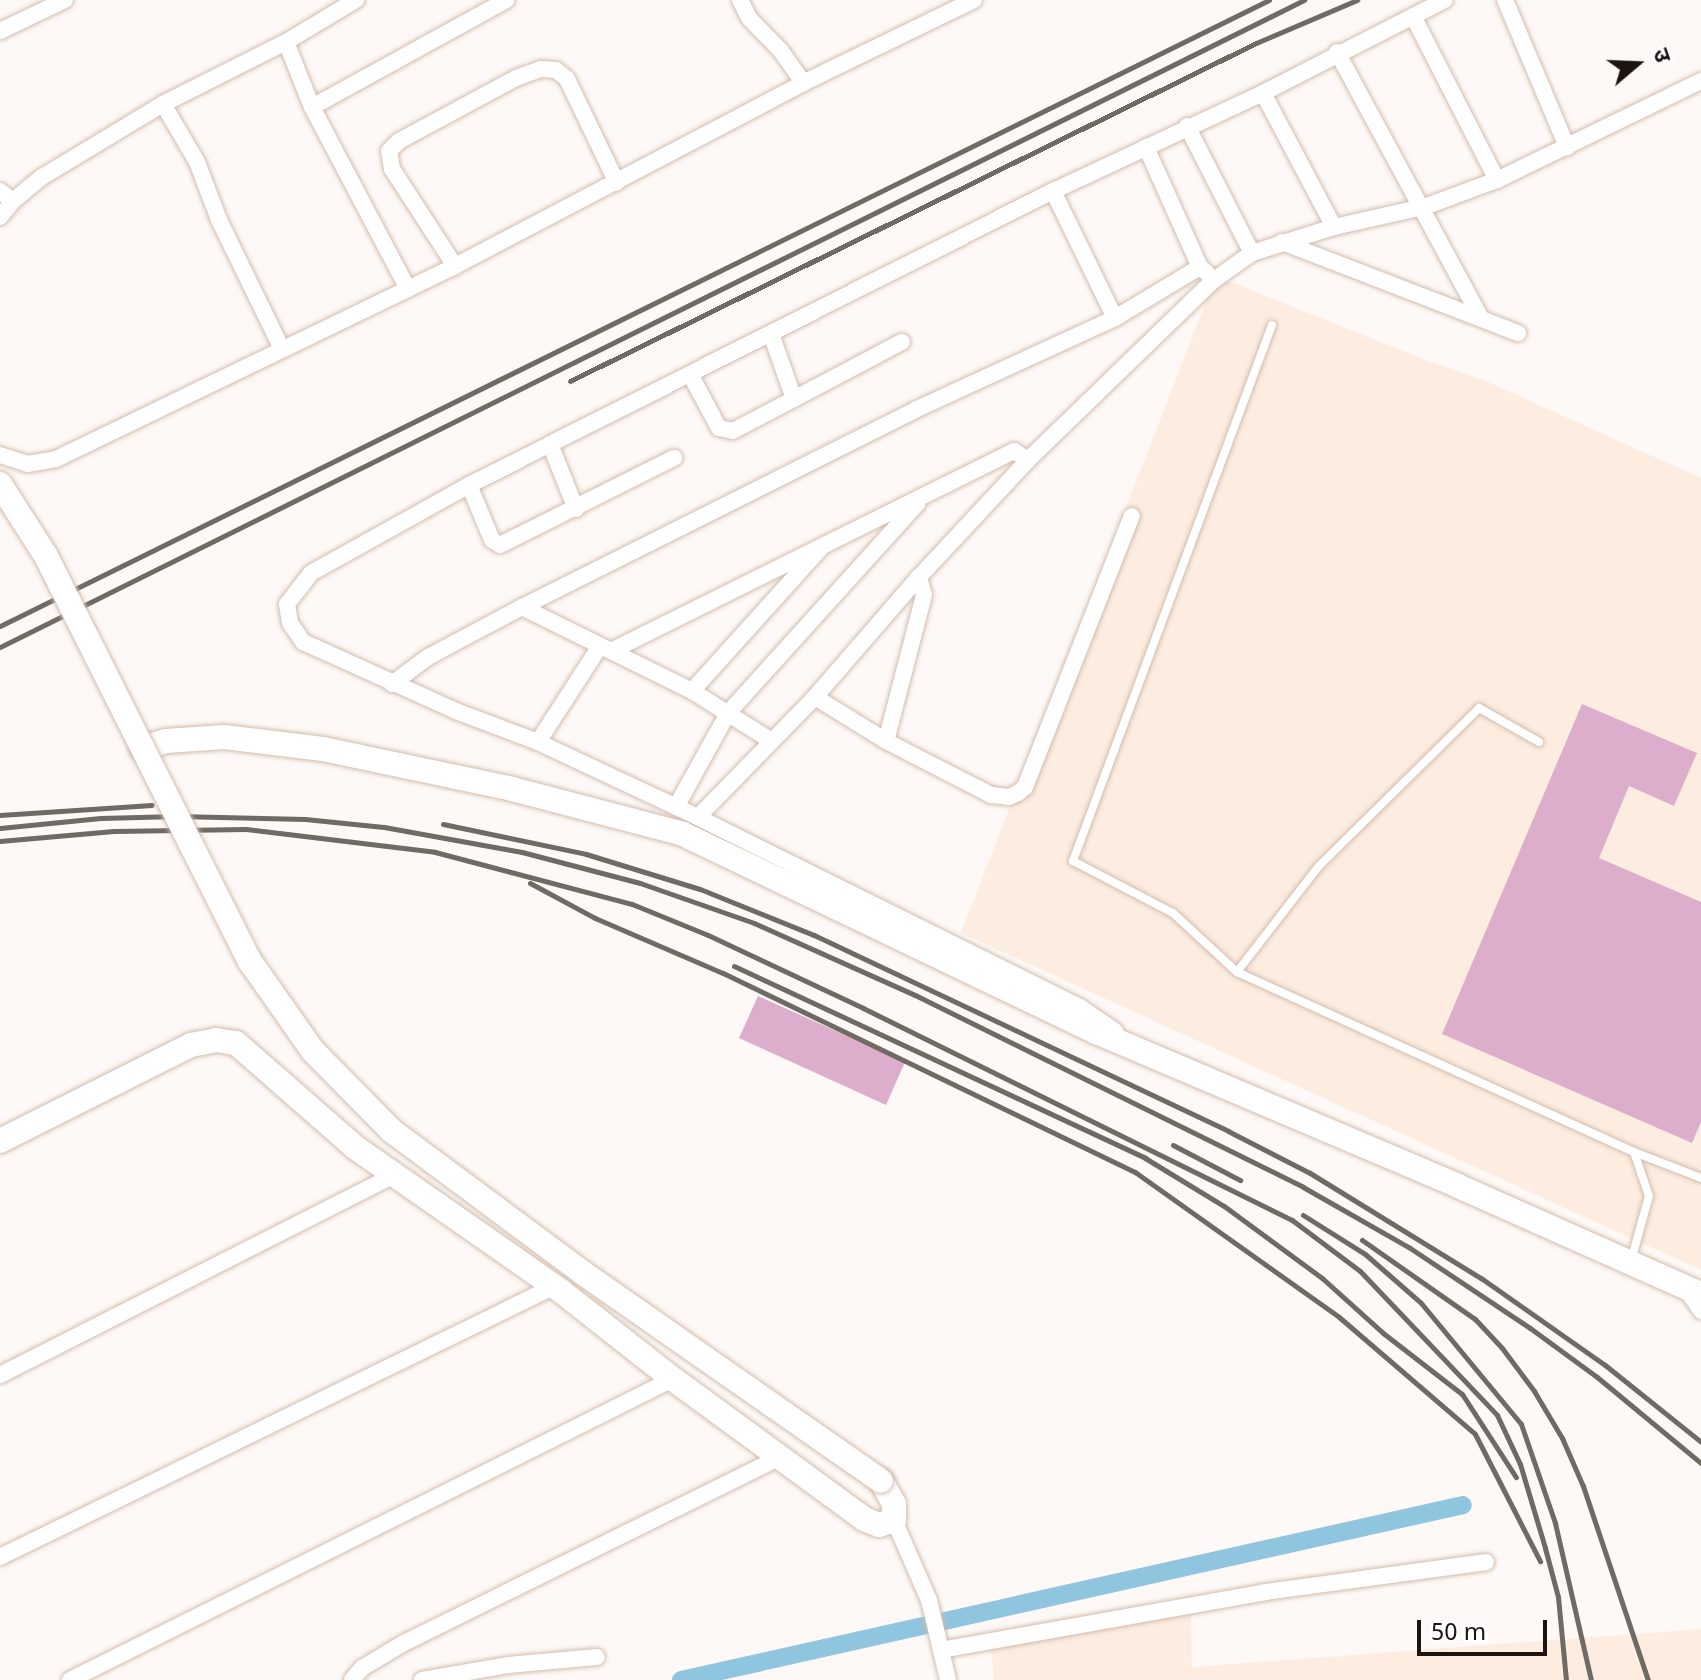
<!DOCTYPE html>
<html>
<head>
<meta charset="utf-8">
<style>
  body { margin:0 }
  #map { position:relative; width:1701px; height:1680px; overflow:hidden; background:#fef9f6; font-family:Georgia,"Noto Sans Devanagari",serif }
  div>[style] { position:absolute }
  [style*='--x'] { left:calc(var(--x)*1px); top:calc(var(--y)*1px); width:calc(var(--w)*1px); rotate:calc(var(--a)*1deg) }
  .industrial>* { inset:0; background:#fcede0 }
  .canal>* { height:18px; margin:-9px; padding:0 9px; transform-origin:9px; border-radius:9px; background:#90c5df }
  .building>* { inset:0; background:#ddaecc }
  .roads { filter:drop-shadow(0 0 2px #d2bcad) drop-shadow(0 0 2px #d2bcad) }
  .lane>* { height:8px; margin:-4px; padding:0 4px; transform-origin:4px; border-radius:4px; background:#fff }
  .street>* { height:16px; margin:-8px; padding:0 8px; transform-origin:8px; border-radius:8px; background:#fff }
  .secondary>* { height:24px; margin:-12px; padding:0 12px; transform-origin:12px; border-radius:12px; background:#fff }
  .rail>* { height:5px; margin:-2.5px; padding:0 2.5px; transform-origin:2.5px; border-radius:2.5px; background:#706a65 }
  .bridges { filter:drop-shadow(0 0 2px #d2bcad) drop-shadow(0 0 2px #d2bcad) }
  .secondary-bridge>* { height:24px; margin:-12px; padding:0 12px; transform-origin:12px; border-radius:12px; background:#fff }
  span { translate:-50% -50%; white-space:nowrap; text-align:center; line-height:1.15; -webkit-text-stroke:6px #fff; paint-order:stroke }
  .north { position:absolute; left:1597px; top:24px; width:80px; height:80px; -webkit-text-stroke:6px #fff; paint-order:stroke; rotate:71deg; font-size:22px; font-weight:700; line-height:32px; text-align:center; color:#1c140e }
  .north::after { content:''; display:block; margin:auto; width:28px; height:36px; background:#1c140e; clip-path:polygon(50% 0,100% 100%,50% 72%,0 100%) }
  .scale { position:absolute; left:1417px; top:1620px; width:130px; height:36px; box-sizing:border-box; border:4px solid #1c140e; border-top:0; padding-left:10px; font-size:24px; line-height:28px; white-space:nowrap; color:#1c140e; -webkit-text-stroke:6px #fff; paint-order:stroke }
</style>
</head>
<body>
<div id="map">
  <div class="industrial">
    <div style="clip-path:polygon(1216px 276px,1423px 359px,1486px 381px,1701px 478px,1701px 1270px,961px 933px)"></div>
    <div style="clip-path:polygon(1191px 1612px,1192px 1667px,1701px 1629px,1701px 1680px,994px 1680px,991px 1650px)"></div>
  </div>
  <div class="canal">
    <div style="--x:681;--y:1680;--w:801;--a:-12.61"></div>
  </div>
  <div class="building">
    <div style="clip-path:polygon(1582px 704px,1697px 753px,1674px 806px,1629px 786px,1599px 858px,1701px 902px,1701px 1122px,1692px 1143px,1442px 1034px)"></div>
    <div style="clip-path:polygon(758px 996px,905px 1062px,886px 1105px,739px 1038px)"></div>
  </div>
  <div class="roads">
    <div class="lane">
      <div style="--x:1272;--y:325;--w:572;--a:110.37"></div>
      <div style="--x:1073;--y:861;--w:113;--a:27.5"></div>
      <div style="--x:1173;--y:913;--w:87;--a:42.7"></div>
      <div style="--x:1237;--y:972;--w:436;--a:24.4"></div>
      <div style="--x:1634;--y:1152;--w:46;--a:71.2"></div>
      <div style="--x:1649;--y:1196;--w:67;--a:105.5"></div>
      <div style="--x:1237;--y:972;--w:134;--a:-52.3"></div>
      <div style="--x:1319;--y:866;--w:225;--a:-44.6"></div>
      <div style="--x:1479;--y:708;--w:69;--a:29.5"></div>
      <div style="--x:1634;--y:1152;--w:72;--a:21.2"></div>
    </div>
    <div class="street">
      <div style="--x:740;--y:0;--w:20;--a:63"></div>
      <div style="--x:749;--y:18;--w:46;--a:45.9"></div>
      <div style="--x:781;--y:51;--w:39;--a:55"></div>
      <div style="--x:1505;--y:0;--w:160;--a:67.1"></div>
      <div style="--x:1413;--y:16;--w:184;--a:62.9"></div>
      <div style="--x:0;--y:31;--w:72;--a:-25.5"></div>
      <div style="--x:286;--y:42;--w:70;--a:68.2"></div>
      <div style="--x:312;--y:107;--w:206;--a:62.2"></div>
      <div style="--x:1337;--y:52;--w:300;--a:61.6"></div>
      <div style="--x:1263;--y:93;--w:152;--a:62.1"></div>
      <div style="--x:163;--y:104;--w:67;--a:59.6"></div>
      <div style="--x:197;--y:162;--w:62;--a:69.2"></div>
      <div style="--x:219;--y:220;--w:144;--a:64"></div>
      <div style="--x:312;--y:107;--w:222;--a:-28.8"></div>
      <div style="--x:1187;--y:126;--w:143;--a:62.9"></div>
      <div style="--x:1146;--y:147;--w:132;--a:65.8"></div>
      <div style="--x:1200;--y:267;--w:9;--a:41"></div>
      <div style="--x:0;--y:191;--w:16;--a:38"></div>
      <div style="--x:1053;--y:191;--w:141;--a:64"></div>
      <div style="--x:0;--y:217;--w:21;--a:-51"></div>
      <div style="--x:13;--y:201;--w:38;--a:-40"></div>
      <div style="--x:42;--y:177;--w:141;--a:-31.1"></div>
      <div style="--x:163;--y:104;--w:138;--a:-26.8"></div>
      <div style="--x:286;--y:42;--w:82;--a:-31"></div>
      <div style="--x:1282;--y:242;--w:253;--a:21.1"></div>
      <div style="--x:455;--y:266;--w:116;--a:-123"></div>
      <div style="--x:392;--y:169;--w:18;--a:-99"></div>
      <div style="--x:389;--y:151;--w:14;--a:-45"></div>
      <div style="--x:399;--y:141;--w:133;--a:-28.3"></div>
      <div style="--x:516;--y:78;--w:27;--a:-20"></div>
      <div style="--x:541;--y:69;--w:15;--a:4"></div>
      <div style="--x:556;--y:70;--w:14;--a:39"></div>
      <div style="--x:567;--y:79;--w:115;--a:64.3"></div>
      <div style="--x:771;--y:334;--w:69;--a:70.5"></div>
      <div style="--x:690;--y:374;--w:61;--a:61.8"></div>
      <div style="--x:719;--y:428;--w:14;--a:12"></div>
      <div style="--x:733;--y:431;--w:191;--a:-27.8"></div>
      <div style="--x:550;--y:444;--w:70;--a:68.2"></div>
      <div style="--x:0;--y:455;--w:29;--a:18"></div>
      <div style="--x:28;--y:464;--w:28;--a:-10"></div>
      <div style="--x:56;--y:459;--w:443;--a:-25.8"></div>
      <div style="--x:455;--y:266;--w:393;--a:-27.7"></div>
      <div style="--x:803;--y:83;--w:190;--a:-25.9"></div>
      <div style="--x:469;--y:485;--w:60;--a:67.3"></div>
      <div style="--x:492;--y:540;--w:9;--a:32"></div>
      <div style="--x:500;--y:545;--w:195;--a:-26.6"></div>
      <div style="--x:522;--y:607;--w:190;--a:26.3"></div>
      <div style="--x:692;--y:691;--w:92;--a:32.1"></div>
      <div style="--x:611;--y:651;--w:450;--a:-26.4"></div>
      <div style="--x:1014;--y:451;--w:17;--a:33"></div>
      <div style="--x:392;--y:684;--w:45;--a:-36.9"></div>
      <div style="--x:428;--y:657;--w:106;--a:-28"></div>
      <div style="--x:522;--y:607;--w:440;--a:-26.6"></div>
      <div style="--x:915;--y:410;--w:220;--a:-24.7"></div>
      <div style="--x:1115;--y:318;--w:99;--a:-31"></div>
      <div style="--x:692;--y:691;--w:190;--a:-48"></div>
      <div style="--x:815;--y:697;--w:84;--a:31.8"></div>
      <div style="--x:886;--y:741;--w:118;--a:27.2"></div>
      <div style="--x:991;--y:795;--w:18;--a:6"></div>
      <div style="--x:1009;--y:797;--w:10;--a:-24"></div>
      <div style="--x:1018;--y:793;--w:9;--a:-41"></div>
      <div style="--x:1025;--y:787;--w:291;--a:-68.5"></div>
      <div style="--x:886;--y:741;--w:151;--a:-75.4"></div>
      <div style="--x:924;--y:595;--w:19;--a:-106"></div>
      <div style="--x:538;--y:742;--w:114;--a:-57.1"></div>
      <div style="--x:676;--y:807;--w:107;--a:-61"></div>
      <div style="--x:728;--y:713;--w:283;--a:-47.9"></div>
      <div style="--x:698;--y:817;--w:168;--a:-45.7"></div>
      <div style="--x:815;--y:697;--w:159;--a:-49.1"></div>
      <div style="--x:919;--y:577;--w:160;--a:-47"></div>
      <div style="--x:1028;--y:460;--w:259;--a:-44.1"></div>
      <div style="--x:1214;--y:280;--w:47;--a:-35.4"></div>
      <div style="--x:1252;--y:253;--w:86;--a:-17.6"></div>
      <div style="--x:1334;--y:227;--w:95;--a:-12.7"></div>
      <div style="--x:1427;--y:206;--w:75;--a:-20.4"></div>
      <div style="--x:1497;--y:180;--w:227;--a:-25.9"></div>
      <div style="--x:1115;--y:1031;--w:42;--a:-145.6"></div>
      <div style="--x:1080;--y:1007;--w:427;--a:-153.6"></div>
      <div style="--x:698;--y:817;--w:177;--a:-154.9"></div>
      <div style="--x:538;--y:742;--w:88;--a:-159.3"></div>
      <div style="--x:456;--y:711;--w:168;--a:-155.7"></div>
      <div style="--x:303;--y:642;--w:23;--a:-124"></div>
      <div style="--x:290;--y:623;--w:19;--a:-99"></div>
      <div style="--x:287;--y:604;--w:39;--a:-52"></div>
      <div style="--x:311;--y:573;--w:181;--a:-29.1"></div>
      <div style="--x:469;--y:485;--w:654;--a:-26.72"></div>
      <div style="--x:1053;--y:191;--w:232;--a:-25"></div>
      <div style="--x:1263;--y:93;--w:204;--a:-27.1"></div>
      <div style="--x:1685;--y:1287;--w:29;--a:56"></div>
      <div style="--x:0;--y:1375;--w:443;--a:-26.9"></div>
      <div style="--x:894;--y:1520;--w:87;--a:66.4"></div>
      <div style="--x:929;--y:1600;--w:82;--a:76.6"></div>
      <div style="--x:0;--y:1557;--w:618;--a:-26.03"></div>
      <div style="--x:941;--y:1650;--w:329;--a:-10.1"></div>
      <div style="--x:1265;--y:1592;--w:223;--a:-7.7"></div>
      <div style="--x:70;--y:1680;--w:674;--a:-26.53"></div>
      <div style="--x:352;--y:1680;--w:16;--a:-50"></div>
      <div style="--x:362;--y:1668;--w:47;--a:-31"></div>
      <div style="--x:402;--y:1644;--w:423;--a:-26.3"></div>
      <div style="--x:422;--y:1680;--w:87;--a:-9.9"></div>
      <div style="--x:508;--y:1665;--w:89;--a:-5.1"></div>
    </div>
    <div class="secondary">
      <div style="--x:142;--y:748;--w:25;--a:-16"></div>
      <div style="--x:166;--y:741;--w:58;--a:-3.9"></div>
      <div style="--x:224;--y:737;--w:100;--a:6.9"></div>
      <div style="--x:323;--y:749;--w:193;--a:11.9"></div>
      <div style="--x:512;--y:789;--w:177;--a:14.7"></div>
      <div style="--x:683;--y:834;--w:458;--a:25.6"></div>
      <div style="--x:1096;--y:1032;--w:393;--a:23"></div>
      <div style="--x:1458;--y:1186;--w:266;--a:24"></div>
      <div style="--x:0;--y:1141;--w:214;--a:-26.7"></div>
      <div style="--x:191;--y:1045;--w:25;--a:-11"></div>
      <div style="--x:216;--y:1040;--w:20;--a:9"></div>
      <div style="--x:236;--y:1043;--w:159;--a:41.2"></div>
      <div style="--x:356;--y:1148;--w:250;--a:34.9"></div>
      <div style="--x:561;--y:1291;--w:142;--a:38.2"></div>
      <div style="--x:673;--y:1379;--w:237;--a:36.2"></div>
      <div style="--x:864;--y:1519;--w:16;--a:22"></div>
      <div style="--x:879;--y:1525;--w:16;--a:-18"></div>
      <div style="--x:894;--y:1520;--w:16;--a:-90"></div>
      <div style="--x:894;--y:1504;--w:26;--a:-119"></div>
    </div>
  </div>
  <div class="rail">
    <div style="--x:570;--y:381;--w:765;--a:-26.23"></div>
    <div style="--x:1256;--y:43;--w:110;--a:-23.1"></div>
    <div style="--x:0;--y:626;--w:1415;--a:-26.26"></div>
    <div style="--x:0;--y:647;--w:1456;--a:-26.39"></div>
    <div style="--x:0;--y:815;--w:152;--a:-3.8"></div>
    <div style="--x:443;--y:824;--w:146;--a:11.8"></div>
    <div style="--x:586;--y:854;--w:119;--a:17.1"></div>
    <div style="--x:700;--y:889;--w:123;--a:22"></div>
    <div style="--x:814;--y:935;--w:458;--a:25.3"></div>
    <div style="--x:1228;--y:1131;--w:92;--a:27.1"></div>
    <div style="--x:1310;--y:1173;--w:201;--a:31.6"></div>
    <div style="--x:1481;--y:1278;--w:151;--a:35.1"></div>
    <div style="--x:1605;--y:1365;--w:123;--a:38.7"></div>
    <div style="--x:0;--y:828;--w:101;--a:-5.7"></div>
    <div style="--x:101;--y:818;--w:76;--a:-1.5"></div>
    <div style="--x:177;--y:816;--w:128;--a:1.3"></div>
    <div style="--x:305;--y:819;--w:79;--a:5.8"></div>
    <div style="--x:384;--y:827;--w:140;--a:10.3"></div>
    <div style="--x:522;--y:852;--w:122;--a:14.7"></div>
    <div style="--x:640;--y:883;--w:121;--a:19.3"></div>
    <div style="--x:754;--y:923;--w:176;--a:24.1"></div>
    <div style="--x:915;--y:995;--w:433;--a:26.3"></div>
    <div style="--x:1303;--y:1187;--w:123;--a:29.7"></div>
    <div style="--x:1410;--y:1248;--w:144;--a:33.7"></div>
    <div style="--x:1530;--y:1328;--w:83;--a:36.2"></div>
    <div style="--x:1597;--y:1377;--w:135;--a:39.6"></div>
    <div style="--x:0;--y:841;--w:114;--a:-5"></div>
    <div style="--x:114;--y:831;--w:132;--a:-0.9"></div>
    <div style="--x:246;--y:829;--w:190;--a:6.9"></div>
    <div style="--x:435;--y:852;--w:204;--a:14.8"></div>
    <div style="--x:632;--y:904;--w:82;--a:22.2"></div>
    <div style="--x:708;--y:935;--w:171;--a:25.2"></div>
    <div style="--x:863;--y:1008;--w:479;--a:26.3"></div>
    <div style="--x:1292;--y:1220;--w:85;--a:36.9"></div>
    <div style="--x:1360;--y:1271;--w:199;--a:46.4"></div>
    <div style="--x:1497;--y:1415;--w:54;--a:64.9"></div>
    <div style="--x:1520;--y:1464;--w:88;--a:73.4"></div>
    <div style="--x:1545;--y:1548;--w:51;--a:75.1"></div>
    <div style="--x:1558;--y:1597;--w:83;--a:84.5"></div>
    <div style="--x:530;--y:883;--w:74;--a:28.3"></div>
    <div style="--x:595;--y:918;--w:139;--a:23.3"></div>
    <div style="--x:723;--y:973;--w:458;--a:25.8"></div>
    <div style="--x:1135;--y:1172;--w:250;--a:35.4"></div>
    <div style="--x:1339;--y:1317;--w:179;--a:40.7"></div>
    <div style="--x:1475;--y:1434;--w:143;--a:62.9"></div>
    <div style="--x:734;--y:966;--w:454;--a:25"></div>
    <div style="--x:1145;--y:1158;--w:92;--a:31.3"></div>
    <div style="--x:1224;--y:1206;--w:122;--a:36.3"></div>
    <div style="--x:1322;--y:1278;--w:82;--a:42"></div>
    <div style="--x:1383;--y:1333;--w:100;--a:37.7"></div>
    <div style="--x:1462;--y:1394;--w:99;--a:57"></div>
    <div style="--x:1173;--y:1145;--w:76;--a:27.6"></div>
    <div style="--x:1303;--y:1215;--w:73;--a:32.2"></div>
    <div style="--x:1365;--y:1254;--w:74;--a:41.2"></div>
    <div style="--x:1421;--y:1303;--w:157;--a:50.4"></div>
    <div style="--x:1521;--y:1424;--w:105;--a:71"></div>
    <div style="--x:1555;--y:1523;--w:161;--a:77.1"></div>
    <div style="--x:1362;--y:1240;--w:138;--a:35"></div>
    <div style="--x:1475;--y:1319;--w:40;--a:47"></div>
    <div style="--x:1502;--y:1348;--w:54;--a:53.3"></div>
    <div style="--x:1534;--y:1391;--w:55;--a:59.2"></div>
    <div style="--x:1562;--y:1438;--w:52;--a:66.4"></div>
    <div style="--x:1583;--y:1486;--w:205;--a:71.5"></div>
  </div>
  <div class="bridges">
    <div class="secondary-bridge">
      <div style="--x:0;--y:484;--w:85;--a:57.4"></div>
      <div style="--x:46;--y:556;--w:452;--a:63.3"></div>
      <div style="--x:249;--y:960;--w:111;--a:54.9"></div>
      <div style="--x:313;--y:1051;--w:112;--a:45.4"></div>
      <div style="--x:392;--y:1131;--w:238;--a:36.6"></div>
      <div style="--x:583;--y:1273;--w:363;--a:34.9"></div>
    </div>
  </div>
  <div class="north">उ</div>
  <div class="scale">50 m</div>
</div>
</body>
</html>
